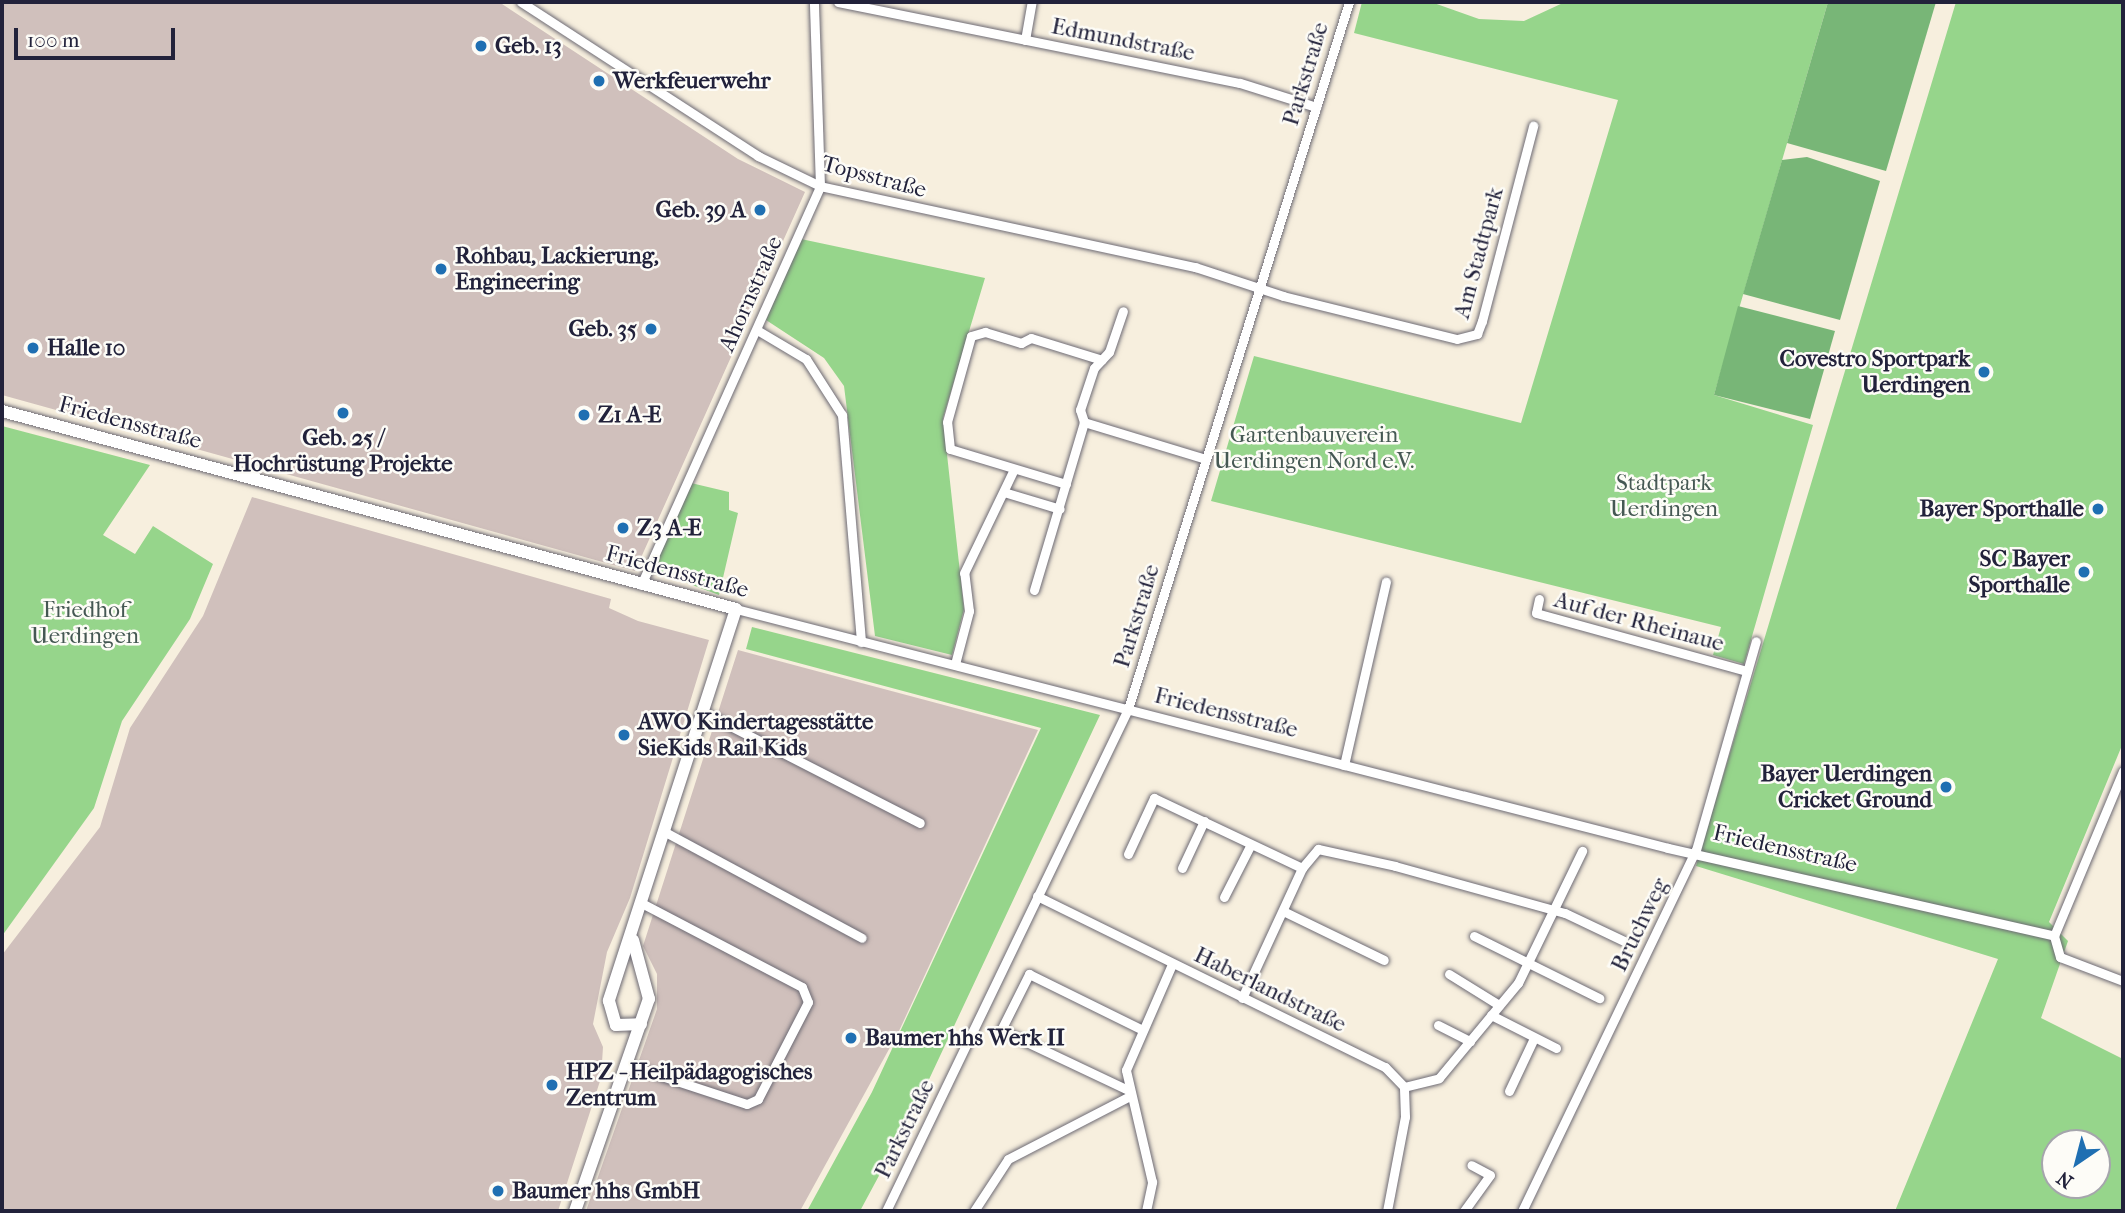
<!DOCTYPE html>
<html>
<head>
<meta charset="utf-8">
<style>
  body { margin:0 }
  #map { position:relative; width:2125px; height:1213px; overflow:hidden; background:#f7efde; font-family:"IM FELL French Canon",serif }
  div>[style] { position:absolute }
  [style*='--x'] { left:calc(var(--x)*1px); top:calc(var(--y)*1px); width:calc(var(--w)*1px); rotate:calc(var(--a)*1deg) }
  .industrial>* { inset:0; background:#d0c0bc }
  .green>* { inset:0; background:#96d58b }
  .forest>* { inset:0; background:#78b677 }
  .roads { filter:drop-shadow(0 0 2px #6d6a74) drop-shadow(0 0 2px #6d6a74) }
  .street>* { height:9px; margin:-4.5px; padding:0 4.5px; transform-origin:4.5px; border-radius:4.5px; background:#fff }
  .secondary>* { height:12px; margin:-6px; padding:0 6px; transform-origin:6px; border-radius:6px; background:#fff }
  .dots>* { width:19px; height:19px; translate:-50% -50%; box-sizing:border-box; border:4px solid #fdfcf7; border-radius:50% }
  span { translate:-50% -50%; white-space:nowrap; text-align:center; line-height:1.15; -webkit-text-stroke:5px #fdfcf7; paint-order:stroke }
  .street-label { font-size:23px; color:#22223b }
  .poi-label { font-size:23px; color:#22223b; font-weight:700 }
  .left { translate:0 -50%; text-align:left }
  .right { translate:-100% -50%; text-align:right }
  .park-label { font-size:23px; color:#455853 }
  .frame { position:absolute; inset:0; border:4px solid #22223b; pointer-events:none }
  .north { position:absolute; left:2041px; top:1129px; width:70px; height:70px; box-sizing:border-box; background:#fdfcf7; border:2px solid #a5a5ac; border-radius:50%; rotate:215deg; font-size:19px; font-weight:700; line-height:28px; text-align:center; color:#22223b }
  .north::after { content:''; display:block; margin:auto; width:24px; height:32px; background:#1f6fb2; clip-path:polygon(50% 0,100% 100%,50% 72%,0 100%) }
  .scale { position:absolute; left:14px; top:28px; width:161px; height:32px; box-sizing:border-box; border:4px solid #22223b; border-top:0; padding-left:9px; font-size:21px; line-height:24px; white-space:nowrap; color:#22223b; -webkit-text-stroke:5px #fdfcf7; paint-order:stroke }
</style>
</head>
<body>
<div id="map">
  <div class="industrial">
    <div style="clip-path:polygon(2px 2px,499px 2px,738px 159px,805px 192px,635px 571px,2px 395px)"></div>
    <div style="clip-path:polygon(252px 497px,611px 599px,609px 608px,638px 621px,709px 640px,630px 898px,607px 952px,593px 1024px,603px 1047px,601px 1078px,558px 1211px,2px 1211px,2px 955px,100px 827px,130px 728px,203px 616px)"></div>
    <div style="clip-path:polygon(738px 650px,1038px 730px,899px 1031px,800px 1211px,586px 1211px,657px 1009px,657px 974px,643px 946px)"></div>
  </div>
  <div class="green">
    <div style="clip-path:polygon(1362px 2px,1431px 2px,1479px 19px,1524px 21px,1565px 2px,1828px 2px,1714px 395px,1813px 425px,1744px 664px,1713px 655px,1721px 627px,1211px 501px,1254px 356px,1521px 423px,1618px 100px,1354px 33px)"></div>
    <div style="clip-path:polygon(evenodd,1956px 2px,2123px 2px,2123px 743px,2049px 922px,2068px 941px,2041px 1018px,2123px 1059px,2123px 1211px,1895px 1211px,1998px 959px,1696px 866px,1956px 2px,2055px 1143px,2097px 1143px,2097px 1185px,2055px 1185px,2055px 1143px)"></div>
    <div style="clip-path:polygon(801px 239px,985px 278px,943px 418px,964px 609px,952px 655px,875px 636px,844px 386px,824px 358px,766px 320px)"></div>
    <div style="clip-path:polygon(2px 426px,150px 465px,103px 535px,135px 554px,153px 526px,213px 564px,190px 619px,122px 721px,94px 808px,2px 936px)"></div>
    <div style="clip-path:polygon(691px 483px,729px 492px,729px 510px,738px 513px,719px 595px,652px 570px)"></div>
    <div style="clip-path:polygon(752px 627px,1100px 715px,917px 1105px,860px 1211px,807px 1211px,872px 1092px,1041px 728px,746px 649px)"></div>
  </div>
  <div class="forest">
    <div style="clip-path:polygon(1828px 2px,1936px 2px,1886px 171px,1787px 143px)"></div>
    <div style="clip-path:polygon(1807px 157px,1880px 181px,1840px 320px,1743px 294px,1782px 160px)"></div>
    <div style="clip-path:polygon(1738px 306px,1835px 331px,1810px 419px,1714px 395px)"></div>
  </div>
  <div class="roads">
    <div class="street">
      <div style="--x:521;--y:2;--w:283;--a:33"></div>
      <div style="--x:758;--y:156;--w:69;--a:25.8"></div>
      <div style="--x:820;--y:186;--w:384;--a:12.2"></div>
      <div style="--x:1195;--y:267;--w:93;--a:18.2"></div>
      <div style="--x:1283;--y:296;--w:179;--a:13.9"></div>
      <div style="--x:1457;--y:339;--w:21;--a:-14"></div>
      <div style="--x:1477;--y:334;--w:14;--a:-69"></div>
      <div style="--x:1482;--y:321;--w:202;--a:-75.3"></div>
      <div style="--x:838;--y:2;--w:410;--a:11.4"></div>
      <div style="--x:1240;--y:83;--w:80;--a:17.5"></div>
      <div style="--x:1025;--y:40;--w:39;--a:-80"></div>
      <div style="--x:757;--y:330;--w:57;--a:30.6"></div>
      <div style="--x:806;--y:359;--w:67;--a:57.3"></div>
      <div style="--x:842;--y:415;--w:228;--a:85.2"></div>
      <div style="--x:1084;--y:422;--w:13;--a:-108"></div>
      <div style="--x:1080;--y:410;--w:44;--a:-71.6"></div>
      <div style="--x:1094;--y:368;--w:22;--a:-47"></div>
      <div style="--x:1109;--y:352;--w:43;--a:-71.1"></div>
      <div style="--x:1066;--y:484;--w:121;--a:-163.2"></div>
      <div style="--x:950;--y:449;--w:27;--a:-96"></div>
      <div style="--x:947;--y:422;--w:89;--a:-74.4"></div>
      <div style="--x:971;--y:336;--w:15;--a:-16"></div>
      <div style="--x:985;--y:332;--w:38;--a:17"></div>
      <div style="--x:1021;--y:343;--w:11;--a:-27"></div>
      <div style="--x:1031;--y:338;--w:74;--a:17.2"></div>
      <div style="--x:1007;--y:493;--w:55;--a:16.8"></div>
      <div style="--x:641;--y:585;--w:437;--a:-65.8"></div>
      <div style="--x:820;--y:186;--w:184;--a:-91.9"></div>
      <div style="--x:1034;--y:590;--w:175;--a:-73.4"></div>
      <div style="--x:1084;--y:422;--w:127;--a:16.9"></div>
      <div style="--x:1539;--y:599;--w:14;--a:102"></div>
      <div style="--x:1536;--y:613;--w:219;--a:15.4"></div>
      <div style="--x:736;--y:609;--w:962;--a:14.38"></div>
      <div style="--x:1668;--y:848;--w:396;--a:12.8"></div>
      <div style="--x:955;--y:664;--w:55;--a:-75.2"></div>
      <div style="--x:969;--y:611;--w:38;--a:-97"></div>
      <div style="--x:964;--y:573;--w:115;--a:-64.3"></div>
      <div style="--x:707;--y:714;--w:239;--a:27.1"></div>
      <div style="--x:1344;--y:765;--w:188;--a:-77.1"></div>
      <div style="--x:2123;--y:771;--w:179;--a:112.7"></div>
      <div style="--x:2054;--y:936;--w:22;--a:74"></div>
      <div style="--x:2060;--y:957;--w:67;--a:20.9"></div>
      <div style="--x:667;--y:833;--w:221;--a:28.3"></div>
      <div style="--x:1128;--y:854;--w:62;--a:-65.1"></div>
      <div style="--x:1154;--y:798;--w:164;--a:25.3"></div>
      <div style="--x:1302;--y:868;--w:25;--a:-50"></div>
      <div style="--x:1318;--y:849;--w:79;--a:12.4"></div>
      <div style="--x:1395;--y:866;--w:176;--a:15.5"></div>
      <div style="--x:1565;--y:913;--w:65;--a:25.4"></div>
      <div style="--x:1182;--y:868;--w:52;--a:-64.9"></div>
      <div style="--x:1037;--y:896;--w:388;--a:26.2"></div>
      <div style="--x:1385;--y:1067;--w:28;--a:46"></div>
      <div style="--x:1224;--y:897;--w:59;--a:-63"></div>
      <div style="--x:1283;--y:911;--w:112;--a:25.9"></div>
      <div style="--x:1474;--y:936;--w:140;--a:26.4"></div>
      <div style="--x:1449;--y:974;--w:59;--a:31.8"></div>
      <div style="--x:1242;--y:998;--w:143;--a:-65.2"></div>
      <div style="--x:1491;--y:1015;--w:73;--a:26.9"></div>
      <div style="--x:1438;--y:1025;--w:36;--a:27"></div>
      <div style="--x:625;--y:1064;--w:128;--a:18.2"></div>
      <div style="--x:747;--y:1104;--w:12;--a:-24"></div>
      <div style="--x:758;--y:1099;--w:109;--a:-62.7"></div>
      <div style="--x:808;--y:1002;--w:16;--a:-112"></div>
      <div style="--x:802;--y:987;--w:179;--a:-152.4"></div>
      <div style="--x:1404;--y:1087;--w:36;--a:-14"></div>
      <div style="--x:1439;--y:1078;--w:124;--a:-50.3"></div>
      <div style="--x:1518;--y:983;--w:147;--a:-64.1"></div>
      <div style="--x:1128;--y:1090;--w:140;--a:-154.7"></div>
      <div style="--x:1001;--y:1030;--w:63;--a:-63.4"></div>
      <div style="--x:1029;--y:974;--w:125;--a:26.2"></div>
      <div style="--x:1509;--y:1091;--w:59;--a:-64.7"></div>
      <div style="--x:886;--y:1211;--w:557;--a:-64.26"></div>
      <div style="--x:1128;--y:709;--w:741;--a:-72.64"></div>
      <div style="--x:974;--y:1211;--w:62;--a:-56.8"></div>
      <div style="--x:1008;--y:1159;--w:135;--a:-27.3"></div>
      <div style="--x:1146;--y:1211;--w:30;--a:-78"></div>
      <div style="--x:1152;--y:1182;--w:115;--a:-103.1"></div>
      <div style="--x:1126;--y:1070;--w:116;--a:-66.5"></div>
      <div style="--x:1387;--y:1211;--w:96;--a:-79.2"></div>
      <div style="--x:1405;--y:1117;--w:30;--a:-92"></div>
      <div style="--x:1464;--y:1211;--w:44;--a:-54.2"></div>
      <div style="--x:1490;--y:1175;--w:21;--a:-152"></div>
      <div style="--x:1522;--y:1211;--w:401;--a:-64.3"></div>
      <div style="--x:1696;--y:850;--w:217;--a:-74"></div>
    </div>
    <div class="secondary">
      <div style="--x:2;--y:411;--w:760;--a:15.1"></div>
      <div style="--x:736;--y:609;--w:412;--a:108"></div>
      <div style="--x:609;--y:1001;--w:25;--a:74"></div>
      <div style="--x:616;--y:1025;--w:25;--a:-2"></div>
      <div style="--x:575;--y:1211;--w:225;--a:-70.8"></div>
      <div style="--x:649;--y:999;--w:61;--a:-105.2"></div>
    </div>
  </div>
  <div class="dots">
    <div style="left:481px;top:46px;background:#1f6fb2"></div>
    <div style="left:599px;top:81px;background:#1f6fb2"></div>
    <div style="left:760px;top:210px;background:#1f6fb2"></div>
    <div style="left:441px;top:269px;background:#1f6fb2"></div>
    <div style="left:651px;top:329px;background:#1f6fb2"></div>
    <div style="left:33px;top:348px;background:#1f6fb2"></div>
    <div style="left:1984px;top:372px;background:#1f6fb2"></div>
    <div style="left:343px;top:413px;background:#1f6fb2"></div>
    <div style="left:584px;top:415px;background:#1f6fb2"></div>
    <div style="left:2098px;top:509px;background:#1f6fb2"></div>
    <div style="left:623px;top:528px;background:#1f6fb2"></div>
    <div style="left:2084px;top:572px;background:#1f6fb2"></div>
    <div style="left:624px;top:735px;background:#1f6fb2"></div>
    <div style="left:1946px;top:787px;background:#1f6fb2"></div>
    <div style="left:851px;top:1038px;background:#1f6fb2"></div>
    <div style="left:552px;top:1085px;background:#1f6fb2"></div>
    <div style="left:498px;top:1191px;background:#1f6fb2"></div>
  </div>
  <div class="street-label">
    <span style="left:1123px;top:40px;rotate:11deg">Edmundstraße</span>
    <span style="left:1306px;top:74px;rotate:-73deg">Parkstraße</span>
    <span style="left:874px;top:177px;rotate:15deg">Topsstraße</span>
    <span style="left:1479px;top:253px;rotate:-75deg">Am Stadtpark</span>
    <span style="left:751px;top:294px;rotate:-66deg">Ahornstraße</span>
    <span style="left:130px;top:423px;rotate:15deg">Friedensstraße</span>
    <span style="left:677px;top:572px;rotate:15deg">Friedensstraße</span>
    <span style="left:1137px;top:616px;rotate:-73deg">Parkstraße</span>
    <span style="left:1639px;top:622px;rotate:15deg">Auf der Rheinaue</span>
    <span style="left:1226px;top:713px;rotate:14deg">Friedensstraße</span>
    <span style="left:1785px;top:849px;rotate:13deg">Friedensstraße</span>
    <span style="left:1640px;top:925px;rotate:-64deg">Bruchweg</span>
    <span style="left:1270px;top:990px;rotate:26deg">Haberlandstraße</span>
    <span style="left:905px;top:1129px;rotate:-64deg">Parkstraße</span>
  </div>
  <div class="poi-label">
    <span class="left" style="left:495px;top:46px">Geb. 13</span>
    <span class="left" style="left:613px;top:81px">Werkfeuerwehr</span>
    <span class="right" style="left:746px;top:210px">Geb. 39 A</span>
    <span class="left" style="left:455px;top:269px">Rohbau, Lackierung,<br>Engineering</span>
    <span class="right" style="left:637px;top:329px">Geb. 35</span>
    <span class="left" style="left:47px;top:348px">Halle 10</span>
    <span class="right" style="left:1970px;top:372px">Covestro Sportpark<br>Uerdingen</span>
    <span class="left" style="left:598px;top:415px">Z1 A-E</span>
    <span style="left:343px;top:451px">Geb. 25 /<br>Hochrüstung Projekte</span>
    <span class="right" style="left:2084px;top:509px">Bayer Sporthalle</span>
    <span class="left" style="left:637px;top:528px">Z3 A-E</span>
    <span class="right" style="left:2070px;top:572px">SC Bayer<br>Sporthalle</span>
    <span class="left" style="left:638px;top:735px">AWO Kindertagesstätte<br>SieKids Rail Kids</span>
    <span class="right" style="left:1932px;top:787px">Bayer Uerdingen<br>Cricket Ground</span>
    <span class="left" style="left:865px;top:1038px">Baumer hhs Werk II</span>
    <span class="left" style="left:566px;top:1085px">HPZ - Heilpädagogisches<br>Zentrum</span>
    <span class="left" style="left:512px;top:1191px">Baumer hhs GmbH</span>
  </div>
  <div class="park-label">
    <span style="left:1314px;top:448px">Gartenbauverein<br>Uerdingen Nord e.V.</span>
    <span style="left:1664px;top:496px">Stadtpark<br>Uerdingen</span>
    <span style="left:85px;top:623px">Friedhof<br>Uerdingen</span>
  </div>
  <div class="frame"></div>
  <div class="north">N</div>
  <div class="scale">100 m</div>
</div>
</body>
</html>
